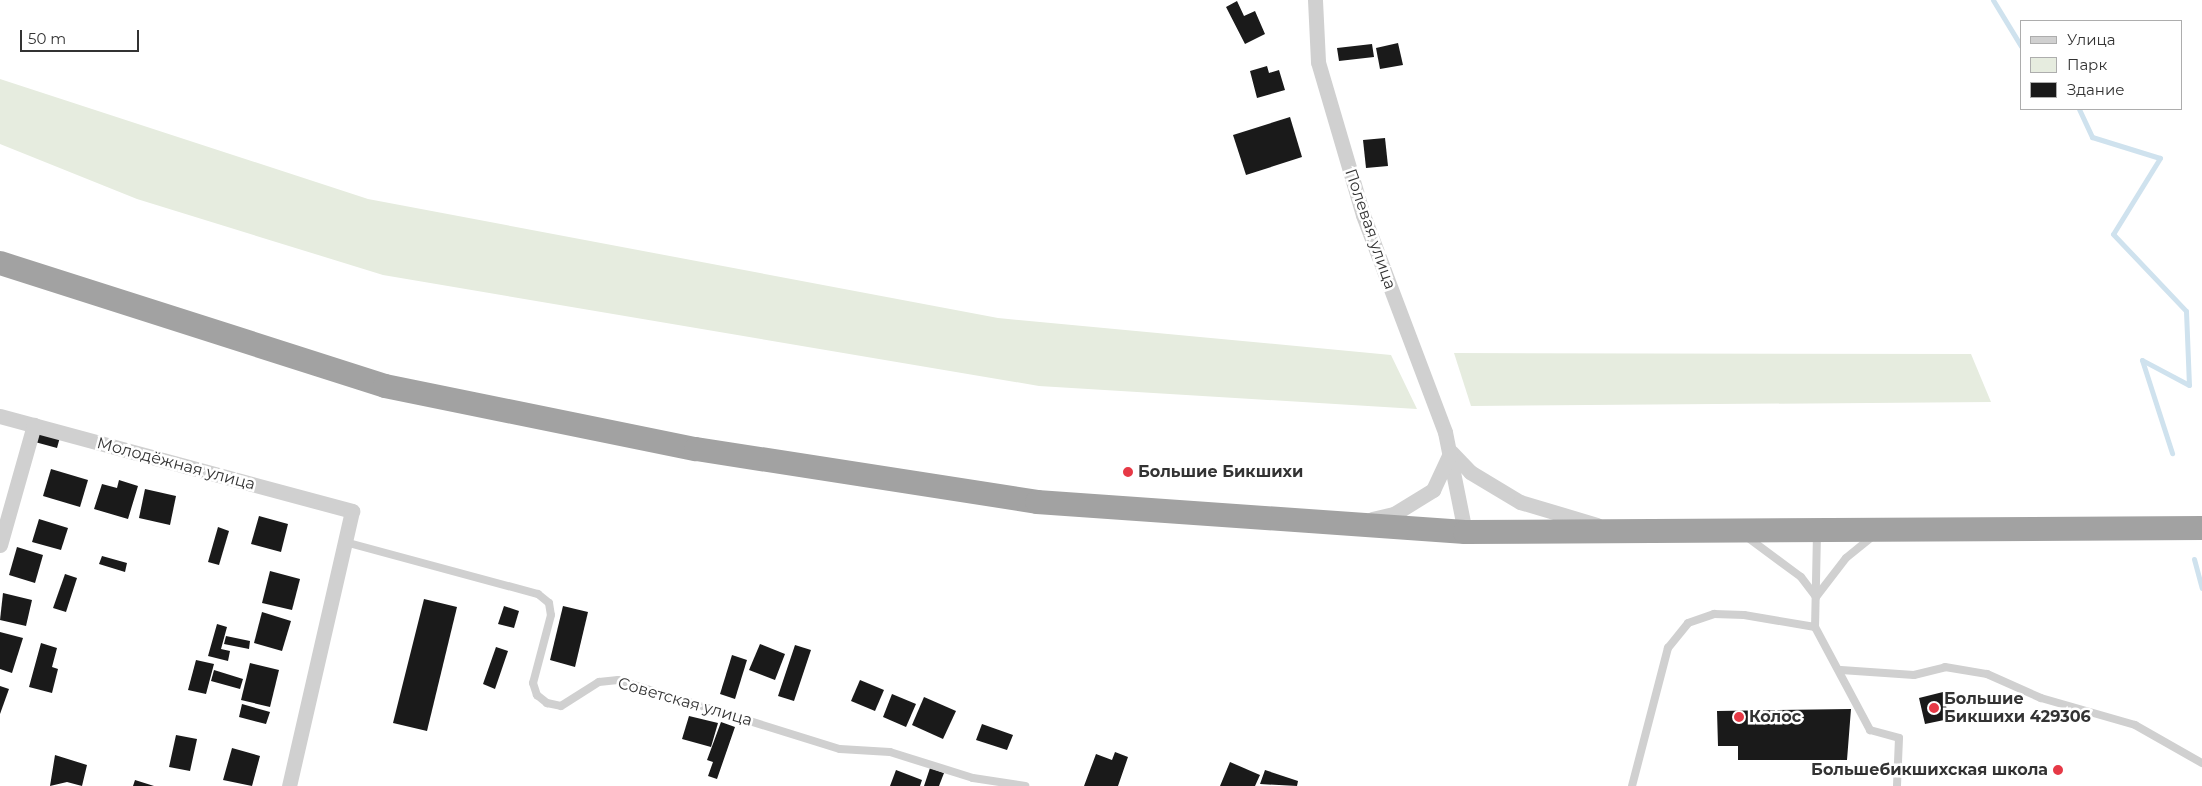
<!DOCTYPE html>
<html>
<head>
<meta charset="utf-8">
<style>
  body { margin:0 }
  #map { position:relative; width:2202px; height:786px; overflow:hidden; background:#fff; font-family:Montserrat,sans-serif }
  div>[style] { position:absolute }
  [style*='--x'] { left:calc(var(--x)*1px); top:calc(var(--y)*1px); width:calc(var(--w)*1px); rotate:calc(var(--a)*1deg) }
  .green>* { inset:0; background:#e6ecdf }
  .stream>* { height:5px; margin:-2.5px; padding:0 2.5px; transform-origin:2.5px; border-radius:2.5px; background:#cfe2ee }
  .building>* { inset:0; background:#1a1a1a }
  .service>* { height:8px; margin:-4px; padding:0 4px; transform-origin:4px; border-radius:4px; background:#d0d0d0 }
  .minor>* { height:15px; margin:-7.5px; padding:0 7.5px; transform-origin:7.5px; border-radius:7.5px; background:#d0d0d0 }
  .trunk>* { height:24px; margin:-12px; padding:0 12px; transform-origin:12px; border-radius:12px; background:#a2a2a2 }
  .dots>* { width:14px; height:14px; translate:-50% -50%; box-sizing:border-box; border:2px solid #fff; border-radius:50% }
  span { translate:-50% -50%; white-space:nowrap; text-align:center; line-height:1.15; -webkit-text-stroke:5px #fff; paint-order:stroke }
  .street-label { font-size:16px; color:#333 }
  .poi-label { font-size:16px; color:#333; font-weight:700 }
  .left { translate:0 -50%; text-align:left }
  .right { translate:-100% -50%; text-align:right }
  .legend { position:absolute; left:2020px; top:20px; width:162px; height:90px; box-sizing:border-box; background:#fff; border:1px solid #adadad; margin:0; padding:6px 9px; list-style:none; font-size:15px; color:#333 }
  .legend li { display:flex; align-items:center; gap:10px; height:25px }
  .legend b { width:25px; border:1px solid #adadad }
  .scale { position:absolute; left:20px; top:30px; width:119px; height:22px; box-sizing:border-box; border:2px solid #333; border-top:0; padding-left:6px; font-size:15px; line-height:18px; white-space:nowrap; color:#333; -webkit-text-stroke:4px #fff; paint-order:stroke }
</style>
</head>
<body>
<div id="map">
  <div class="green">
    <div style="clip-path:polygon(0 79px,368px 199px,998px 318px,1391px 355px,1417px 409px,1039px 386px,383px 275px,137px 199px,0 144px)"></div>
    <div style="clip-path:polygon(1454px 353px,1971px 354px,1991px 402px,1471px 406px)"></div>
  </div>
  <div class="stream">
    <div style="--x:1993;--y:0;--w:54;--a:58.7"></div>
    <div style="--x:2079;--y:109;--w:31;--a:65"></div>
    <div style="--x:2092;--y:137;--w:71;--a:17.2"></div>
    <div style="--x:2160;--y:158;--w:89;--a:121.7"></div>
    <div style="--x:2113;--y:234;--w:106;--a:46.5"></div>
    <div style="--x:2186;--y:311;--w:74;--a:87.7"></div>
    <div style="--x:2189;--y:385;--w:53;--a:-152"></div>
    <div style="--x:2142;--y:360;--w:98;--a:72.1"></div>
    <div style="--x:2194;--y:559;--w:30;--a:75"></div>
  </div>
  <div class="building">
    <div style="clip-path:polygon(1237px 1px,1244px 16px,1255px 11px,1265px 34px,1245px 44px,1226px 7px)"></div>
    <div style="clip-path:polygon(1398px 43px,1403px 65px,1380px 69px,1376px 48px)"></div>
    <div style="clip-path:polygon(1372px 44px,1374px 57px,1339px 61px,1337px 48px)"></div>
    <div style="clip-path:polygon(1267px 66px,1269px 73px,1279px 70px,1285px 90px,1257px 98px,1250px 71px)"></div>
    <div style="clip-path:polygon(1290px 117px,1302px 157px,1246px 175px,1233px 135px)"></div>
    <div style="clip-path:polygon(1385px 138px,1388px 166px,1366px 168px,1363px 140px)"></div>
    <div style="clip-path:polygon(38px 431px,60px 437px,57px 448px,35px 442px)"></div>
    <div style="clip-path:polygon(51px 469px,88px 480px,80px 507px,43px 496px)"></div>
    <div style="clip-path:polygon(119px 480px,138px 486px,128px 519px,94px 509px,102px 484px,117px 488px)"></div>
    <div style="clip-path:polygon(145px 489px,176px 496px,170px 525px,139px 518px)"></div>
    <div style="clip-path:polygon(259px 516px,288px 524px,281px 552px,251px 544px)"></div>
    <div style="clip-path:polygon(39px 519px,68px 528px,61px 550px,32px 542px)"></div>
    <div style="clip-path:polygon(218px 527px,229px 531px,219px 565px,208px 562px)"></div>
    <div style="clip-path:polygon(17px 547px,43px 555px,35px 583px,9px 575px)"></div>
    <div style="clip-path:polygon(102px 556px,127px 563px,125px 572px,99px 564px)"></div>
    <div style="clip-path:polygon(270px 571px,300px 579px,292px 610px,262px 603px)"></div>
    <div style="clip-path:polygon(65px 574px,77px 578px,66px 612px,53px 608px)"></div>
    <div style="clip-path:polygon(3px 593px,32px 600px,26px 626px,0 620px)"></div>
    <div style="clip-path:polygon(424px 599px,457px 607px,427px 731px,393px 723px)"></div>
    <div style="clip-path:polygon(504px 606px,519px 611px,514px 628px,498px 624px)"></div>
    <div style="clip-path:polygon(563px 606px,588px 612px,575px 667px,550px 660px)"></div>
    <div style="clip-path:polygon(262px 612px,291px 621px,282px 651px,254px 643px)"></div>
    <div style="clip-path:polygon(217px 624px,227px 627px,221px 649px,230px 651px,228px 661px,208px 656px)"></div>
    <div style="clip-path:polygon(0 632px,23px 638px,12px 673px,0 669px)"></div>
    <div style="clip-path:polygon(226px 636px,250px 641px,249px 649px,224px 644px)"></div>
    <div style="clip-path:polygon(41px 643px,57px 648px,52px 667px,58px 669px,52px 693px,29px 687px)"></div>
    <div style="clip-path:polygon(760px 644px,785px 654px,775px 680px,749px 670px)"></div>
    <div style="clip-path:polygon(795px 645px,811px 650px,794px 701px,778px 696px)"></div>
    <div style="clip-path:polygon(496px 647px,508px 651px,495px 689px,483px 684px)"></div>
    <div style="clip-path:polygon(732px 655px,747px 660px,735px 699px,720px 694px)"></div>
    <div style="clip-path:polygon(196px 660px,214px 664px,206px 694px,188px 690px)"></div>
    <div style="clip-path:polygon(250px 663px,279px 670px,270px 707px,241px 700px)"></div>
    <div style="clip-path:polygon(214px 670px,243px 679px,240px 689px,211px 681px)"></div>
    <div style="clip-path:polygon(860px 680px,884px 690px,875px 711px,851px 701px)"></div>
    <div style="clip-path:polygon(0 686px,9px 689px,0 714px)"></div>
    <div style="clip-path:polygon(1943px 692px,1949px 719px,1925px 724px,1919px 698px)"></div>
    <div style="clip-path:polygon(892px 694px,916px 704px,906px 727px,883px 717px)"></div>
    <div style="clip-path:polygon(924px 697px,956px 711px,943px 739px,912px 725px)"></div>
    <div style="clip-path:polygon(242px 704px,270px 712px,266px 724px,239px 717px)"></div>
    <div style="clip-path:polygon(1851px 709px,1847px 760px,1738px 760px,1738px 746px,1718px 746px,1717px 711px)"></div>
    <div style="clip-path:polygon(689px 716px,718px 723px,711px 747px,682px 739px)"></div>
    <div style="clip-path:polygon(721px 722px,735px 727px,717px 779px,708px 776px,713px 762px,707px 760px)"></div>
    <div style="clip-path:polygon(982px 724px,1013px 735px,1007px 750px,976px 740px)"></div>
    <div style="clip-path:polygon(176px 735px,197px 739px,190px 771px,169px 767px)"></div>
    <div style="clip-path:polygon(232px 748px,260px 756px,252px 786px,223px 780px)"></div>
    <div style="clip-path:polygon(1115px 752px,1128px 757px,1118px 786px,1084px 786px,1096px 754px,1112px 760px)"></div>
    <div style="clip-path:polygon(55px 755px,87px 765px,82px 786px,67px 782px,50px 786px)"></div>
    <div style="clip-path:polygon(1230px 762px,1260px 775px,1255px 786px,1220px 786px)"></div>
    <div style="clip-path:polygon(930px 768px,944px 773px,939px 786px,924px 786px)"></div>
    <div style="clip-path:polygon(896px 770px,922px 780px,920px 786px,890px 786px)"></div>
    <div style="clip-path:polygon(1265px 770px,1298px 781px,1297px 786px,1260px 784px)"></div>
    <div style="clip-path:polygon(135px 780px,154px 786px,133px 786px)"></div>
  </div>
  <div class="service">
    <div style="--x:1817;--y:533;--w:94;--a:91.2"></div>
    <div style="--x:1815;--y:627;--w:117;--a:61.9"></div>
    <div style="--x:1870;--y:730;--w:30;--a:15"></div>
    <div style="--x:1899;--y:738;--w:48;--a:92.4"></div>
    <div style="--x:1747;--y:537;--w:67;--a:36.5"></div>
    <div style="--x:1801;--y:577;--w:25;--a:53"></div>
    <div style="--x:1816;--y:597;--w:49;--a:-52.4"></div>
    <div style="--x:1846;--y:558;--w:35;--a:-39"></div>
    <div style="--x:345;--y:542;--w:200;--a:15.1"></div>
    <div style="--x:538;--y:594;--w:14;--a:39"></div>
    <div style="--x:549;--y:603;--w:12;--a:81"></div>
    <div style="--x:551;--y:615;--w:70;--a:104.8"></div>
    <div style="--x:533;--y:683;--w:13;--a:72"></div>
    <div style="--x:537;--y:695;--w:13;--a:39"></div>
    <div style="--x:547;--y:703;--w:14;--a:12"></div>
    <div style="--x:561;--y:706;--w:45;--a:-32.3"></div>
    <div style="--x:599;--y:682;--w:19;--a:-6"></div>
    <div style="--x:618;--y:680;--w:232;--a:17.3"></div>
    <div style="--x:840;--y:749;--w:50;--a:3.4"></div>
    <div style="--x:890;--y:752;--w:87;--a:17.4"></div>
    <div style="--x:973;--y:778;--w:53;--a:8.7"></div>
    <div style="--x:1841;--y:670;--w:73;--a:3.9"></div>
    <div style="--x:1914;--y:675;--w:32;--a:-14"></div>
    <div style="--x:1945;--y:667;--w:43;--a:9.5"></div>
    <div style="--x:1987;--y:674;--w:59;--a:24"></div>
    <div style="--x:2041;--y:698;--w:98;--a:16"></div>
    <div style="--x:2135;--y:725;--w:77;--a:29.6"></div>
    <div style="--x:1632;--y:786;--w:143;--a:-75.4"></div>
    <div style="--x:1668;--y:648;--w:32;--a:-51"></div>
    <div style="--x:1688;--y:623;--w:28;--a:-19"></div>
    <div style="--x:1714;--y:614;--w:30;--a:2"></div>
    <div style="--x:1744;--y:615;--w:72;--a:9.6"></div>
  </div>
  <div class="minor">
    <div style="--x:1315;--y:0;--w:62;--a:87.2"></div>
    <div style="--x:1318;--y:62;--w:159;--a:73.6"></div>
    <div style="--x:1363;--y:215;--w:232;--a:69.3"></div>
    <div style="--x:1445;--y:432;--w:102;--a:78.7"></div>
    <div style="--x:0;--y:416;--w:365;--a:15.1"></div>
    <div style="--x:352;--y:511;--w:282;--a:102.9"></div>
    <div style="--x:1451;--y:452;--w:28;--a:46"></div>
    <div style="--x:1470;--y:472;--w:58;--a:31"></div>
    <div style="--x:1520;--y:502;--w:80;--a:16.6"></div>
    <div style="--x:1372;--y:519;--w:23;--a:-13"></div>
    <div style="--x:1394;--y:514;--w:46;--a:-31.6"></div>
    <div style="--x:1433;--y:490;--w:40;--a:-65"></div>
    <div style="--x:0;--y:545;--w:125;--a:-74.2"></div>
  </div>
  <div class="trunk">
    <div style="--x:0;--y:263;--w:404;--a:17.7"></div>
    <div style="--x:385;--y:386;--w:317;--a:11.5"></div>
    <div style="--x:696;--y:449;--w:345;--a:8.8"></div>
    <div style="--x:1037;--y:502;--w:429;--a:4"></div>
    <div style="--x:1465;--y:532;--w:737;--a:-0.31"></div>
  </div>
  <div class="dots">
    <div style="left:1128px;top:472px;background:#e63946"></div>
    <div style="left:1934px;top:708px;background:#e63946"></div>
    <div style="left:1739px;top:717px;background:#e63946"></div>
    <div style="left:2058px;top:770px;background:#e63946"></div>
  </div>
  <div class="street-label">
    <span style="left:1370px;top:229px;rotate:71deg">Полевая улица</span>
    <span style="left:176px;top:464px;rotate:15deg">Молодёжная улица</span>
    <span style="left:685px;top:702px;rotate:16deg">Советская улица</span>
  </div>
  <div class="poi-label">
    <span class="left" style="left:1138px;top:472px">Большие Бикшихи</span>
    <span class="left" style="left:1944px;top:708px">Большие<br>Бикшихи 429306</span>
    <span class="left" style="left:1749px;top:717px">Колос</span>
    <span class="right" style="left:2048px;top:770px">Большебикшихская школа</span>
  </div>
  <ul class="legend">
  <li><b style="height:6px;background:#d0d0d0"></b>Улица</li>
  <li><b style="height:14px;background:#e6ecdf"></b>Парк</li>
  <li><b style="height:14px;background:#1a1a1a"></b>Здание</li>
  </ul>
  <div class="scale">50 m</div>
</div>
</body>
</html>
